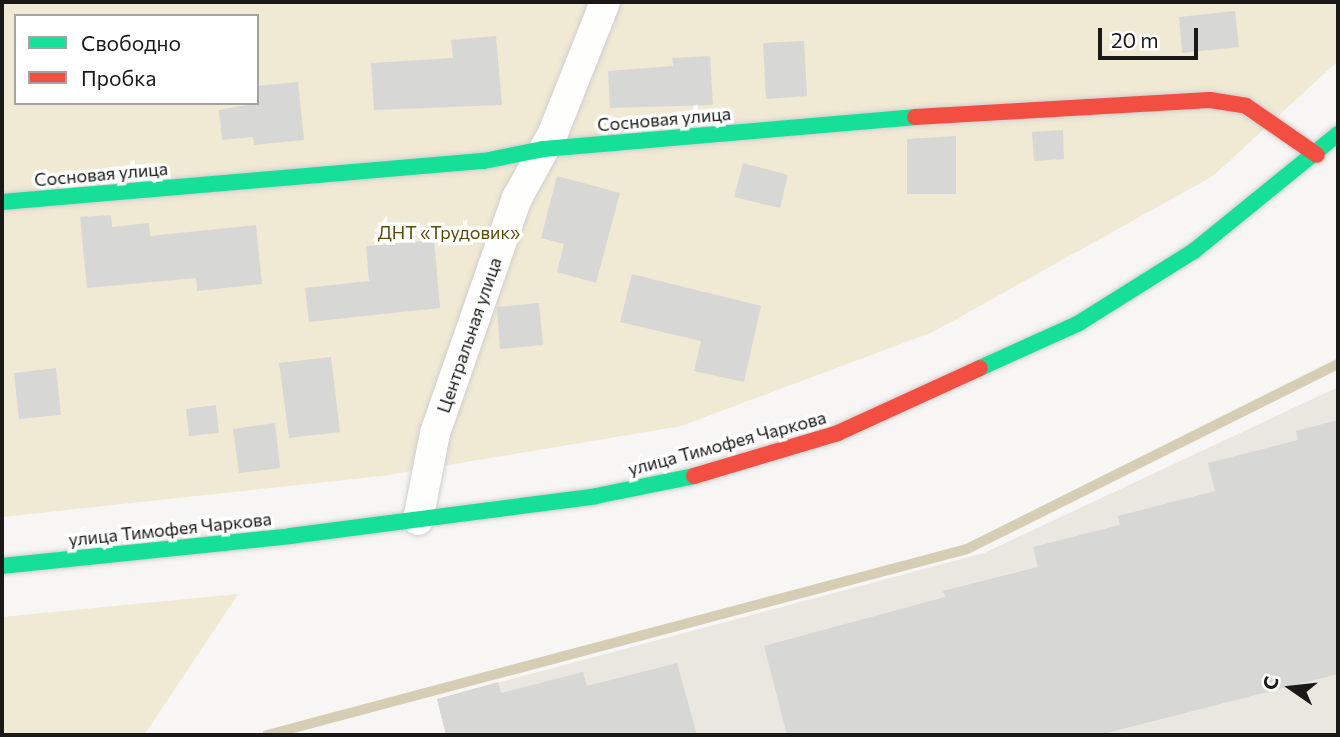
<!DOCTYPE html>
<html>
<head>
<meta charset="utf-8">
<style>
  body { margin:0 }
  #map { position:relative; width:1340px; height:737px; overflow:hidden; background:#f7f6f4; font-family:Commissioner,sans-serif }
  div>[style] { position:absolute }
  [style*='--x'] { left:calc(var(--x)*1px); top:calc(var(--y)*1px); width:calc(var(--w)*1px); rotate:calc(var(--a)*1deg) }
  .built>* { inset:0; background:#eae7e1 }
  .green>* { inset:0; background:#f0e9d4 }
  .stream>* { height:10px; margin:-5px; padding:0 5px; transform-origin:5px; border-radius:5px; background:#d6ceb4 }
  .building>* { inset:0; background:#d7d7d5 }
  .roads { filter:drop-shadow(0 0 2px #cfcecd) drop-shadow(0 0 2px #cfcecd) }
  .street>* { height:30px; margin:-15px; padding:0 15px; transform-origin:15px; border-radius:15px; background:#fefefd }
  .fast>* { height:16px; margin:-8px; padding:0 8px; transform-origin:8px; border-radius:8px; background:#16e098 }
  .jam>* { height:16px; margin:-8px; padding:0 8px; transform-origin:8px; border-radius:8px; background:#f24e42 }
  span { translate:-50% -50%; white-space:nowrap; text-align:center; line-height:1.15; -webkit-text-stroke:7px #fff; paint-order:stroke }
  .street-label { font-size:18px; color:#1a1918 }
  .park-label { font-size:18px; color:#5b4b08 }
  .frame { position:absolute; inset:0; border:4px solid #1a1918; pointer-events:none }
  .legend { position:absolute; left:14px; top:14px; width:245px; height:91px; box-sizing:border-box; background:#fff; border:2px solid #a3a3a3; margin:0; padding:9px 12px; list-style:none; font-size:21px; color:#1a1918 }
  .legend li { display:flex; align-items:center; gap:14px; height:35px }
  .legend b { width:35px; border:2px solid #a3a3a3 }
  .north { position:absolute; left:1256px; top:653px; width:70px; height:70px; -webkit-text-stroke:5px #fff; paint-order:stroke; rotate:284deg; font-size:19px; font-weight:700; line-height:28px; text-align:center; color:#1a1918 }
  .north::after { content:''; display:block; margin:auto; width:24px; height:32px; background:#1a1918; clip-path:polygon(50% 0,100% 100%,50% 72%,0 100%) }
  .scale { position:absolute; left:1098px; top:28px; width:100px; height:32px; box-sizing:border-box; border:4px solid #1a1918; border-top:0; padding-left:9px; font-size:21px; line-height:24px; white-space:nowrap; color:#1a1918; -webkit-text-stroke:5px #fff; paint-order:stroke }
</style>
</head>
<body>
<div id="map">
  <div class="built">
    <div style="clip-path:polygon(1338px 387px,1338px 735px,446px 735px,437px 699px,984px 553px)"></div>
  </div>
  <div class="green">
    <div style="clip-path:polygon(evenodd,2px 2px,1338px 2px,1338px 61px,1213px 176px,933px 332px,681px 426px,382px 476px,2px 517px,2px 2px,16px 16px,257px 16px,257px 103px,16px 103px,16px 16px)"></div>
    <div style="clip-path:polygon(238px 594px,144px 735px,2px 735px,2px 617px)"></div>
  </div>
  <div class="stream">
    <div style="--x:267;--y:735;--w:724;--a:-14.88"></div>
    <div style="--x:967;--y:549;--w:415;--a:-26.5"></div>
  </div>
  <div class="building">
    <div style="clip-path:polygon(1235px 11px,1239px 47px,1182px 53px,1179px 17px)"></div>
    <div style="clip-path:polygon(496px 36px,502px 105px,374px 110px,371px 63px,453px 58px,451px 40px)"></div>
    <div style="clip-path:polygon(804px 41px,807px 96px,766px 99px,763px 43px)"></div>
    <div style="clip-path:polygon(710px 56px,713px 105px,610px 108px,608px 71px,673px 66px,672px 58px)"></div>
    <div style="clip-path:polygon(298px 82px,304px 140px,254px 145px,253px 137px,222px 140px,219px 110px,257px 103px,257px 86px)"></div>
    <div style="clip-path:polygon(1063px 130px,1064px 159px,1034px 161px,1032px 132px)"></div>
    <div style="clip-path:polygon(956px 136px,956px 194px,907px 194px,907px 139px)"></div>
    <div style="clip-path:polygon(743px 163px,788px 175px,780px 208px,734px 197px)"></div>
    <div style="clip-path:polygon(557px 176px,620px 193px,596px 283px,557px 272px,564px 244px,541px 238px)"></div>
    <div style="clip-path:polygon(111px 215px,112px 227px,149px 223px,150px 236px,256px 225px,262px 284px,197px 291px,196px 278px,87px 288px,80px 217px)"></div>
    <div style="clip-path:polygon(434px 240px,440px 308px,309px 322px,305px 288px,369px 281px,366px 246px)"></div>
    <div style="clip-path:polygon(632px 274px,761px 306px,744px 382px,694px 371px,701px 341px,620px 322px)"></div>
    <div style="clip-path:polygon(539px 303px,543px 345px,500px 349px,497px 307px)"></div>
    <div style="clip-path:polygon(331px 357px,340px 432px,289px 438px,279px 363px)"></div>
    <div style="clip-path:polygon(56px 368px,61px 415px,19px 419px,14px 373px)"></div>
    <div style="clip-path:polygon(216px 405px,219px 433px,189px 436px,186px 409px)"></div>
    <div style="clip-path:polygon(1338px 420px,1338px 674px,1099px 735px,787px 735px,764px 646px,945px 597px,943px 591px,1038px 567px,1033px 547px,1120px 525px,1118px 516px,1215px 491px,1208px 463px,1298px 440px,1296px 431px)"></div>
    <div style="clip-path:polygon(275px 423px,280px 468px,239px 473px,233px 429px)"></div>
    <div style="clip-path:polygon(677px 663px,697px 735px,446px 735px,437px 699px,498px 682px,501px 693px,583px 672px,587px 686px)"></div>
  </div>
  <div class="roads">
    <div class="street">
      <div style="--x:418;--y:520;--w:89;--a:-78.9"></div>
      <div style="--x:435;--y:433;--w:249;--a:-70.8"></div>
      <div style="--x:517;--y:198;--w:74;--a:-61"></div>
      <div style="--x:553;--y:133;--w:141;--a:-68.3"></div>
    </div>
    <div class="fast">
      <div style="--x:2;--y:202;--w:484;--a:-4.9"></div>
      <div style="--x:484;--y:161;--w:60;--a:-11.5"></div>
      <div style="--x:543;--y:149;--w:373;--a:-4.9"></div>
      <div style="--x:980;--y:368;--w:109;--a:-24.4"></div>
      <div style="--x:1079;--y:323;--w:136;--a:-32.1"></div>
      <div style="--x:1194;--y:251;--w:186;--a:-39.1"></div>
      <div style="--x:2;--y:566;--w:290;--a:-5.9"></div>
      <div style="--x:290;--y:536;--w:309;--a:-7.4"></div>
      <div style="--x:596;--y:496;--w:100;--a:-11.5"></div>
    </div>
    <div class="jam">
      <div style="--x:915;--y:117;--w:295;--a:-3.3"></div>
      <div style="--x:1210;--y:100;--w:36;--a:9"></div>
      <div style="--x:1246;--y:106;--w:86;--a:34.6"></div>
      <div style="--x:694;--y:476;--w:150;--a:-16.6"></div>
      <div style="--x:838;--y:433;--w:156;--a:-24.6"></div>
    </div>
  </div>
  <div class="street-label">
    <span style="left:664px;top:119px;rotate:-5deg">Сосновая улица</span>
    <span style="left:101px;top:174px;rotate:-5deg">Сосновая улица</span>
    <span style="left:469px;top:335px;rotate:-71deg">Центральная улица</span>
    <span style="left:727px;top:443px;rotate:-15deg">улица Тимофея Чаркова</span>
    <span style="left:170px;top:529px;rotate:-6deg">улица Тимофея Чаркова</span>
  </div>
  <div class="park-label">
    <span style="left:449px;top:232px">ДНТ «Трудовик»</span>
  </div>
  <div class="frame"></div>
  <ul class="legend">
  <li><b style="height:9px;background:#16e098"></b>Свободно</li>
  <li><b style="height:9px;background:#f24e42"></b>Пробка</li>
  </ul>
  <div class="north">С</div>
  <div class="scale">20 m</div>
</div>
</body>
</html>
